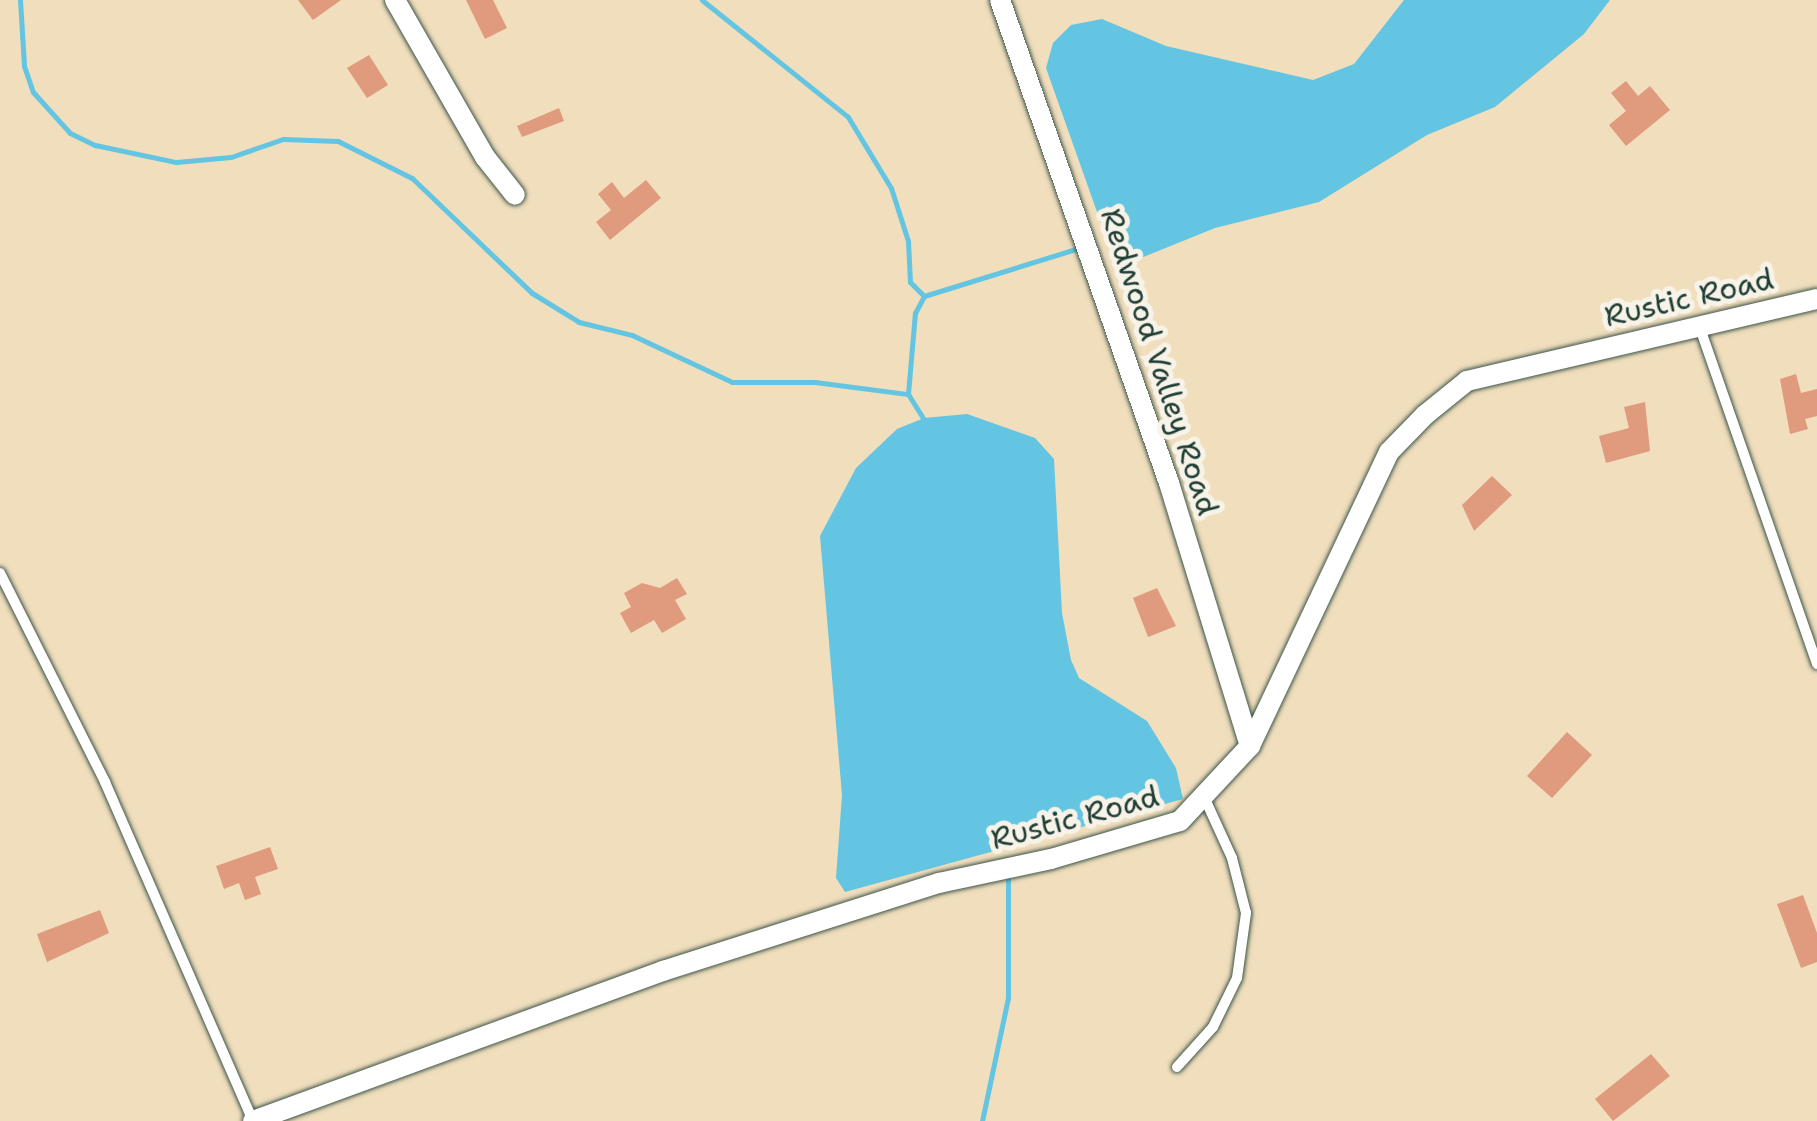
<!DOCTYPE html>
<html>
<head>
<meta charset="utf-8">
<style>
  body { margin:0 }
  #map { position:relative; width:1817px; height:1121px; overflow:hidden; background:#f0debd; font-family:"Shantell Sans",sans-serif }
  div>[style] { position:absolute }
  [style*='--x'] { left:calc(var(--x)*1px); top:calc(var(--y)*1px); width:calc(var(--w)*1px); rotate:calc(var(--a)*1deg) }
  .water>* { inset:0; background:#63c5e1 }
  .stream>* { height:5px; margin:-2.5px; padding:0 2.5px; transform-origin:2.5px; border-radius:2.5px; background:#63c5e1 }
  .building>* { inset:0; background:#e09a7e }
  .roads { filter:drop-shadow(0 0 2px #3e5549) drop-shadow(0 0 2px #3e5549) }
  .service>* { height:10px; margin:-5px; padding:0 5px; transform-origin:5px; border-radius:5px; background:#fff }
  .minor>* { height:20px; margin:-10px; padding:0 10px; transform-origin:10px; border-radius:10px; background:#fff }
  span { translate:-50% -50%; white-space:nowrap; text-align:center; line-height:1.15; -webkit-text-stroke:10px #f7f3e8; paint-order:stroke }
  .street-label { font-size:30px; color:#1f3d34 }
</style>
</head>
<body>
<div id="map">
  <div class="water">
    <div style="clip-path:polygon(1404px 0,1610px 0,1584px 34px,1495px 107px,1427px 135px,1319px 202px,1215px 228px,1136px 260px,1119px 263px,1113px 257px,1046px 68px,1053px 43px,1071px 25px,1102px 19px,1166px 46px,1313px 80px,1354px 64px)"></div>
    <div style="clip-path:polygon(967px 414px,1035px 438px,1054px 459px,1062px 613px,1071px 660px,1079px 678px,1147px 721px,1176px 768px,1183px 799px,845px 892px,836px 878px,842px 795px,820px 536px,856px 468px,897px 429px,924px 418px)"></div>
  </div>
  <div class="stream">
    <div style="--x:20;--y:0;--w:66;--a:86.5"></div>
    <div style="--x:24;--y:66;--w:28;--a:71"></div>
    <div style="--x:33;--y:92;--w:55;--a:47.9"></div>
    <div style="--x:70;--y:133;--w:28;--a:26"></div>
    <div style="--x:95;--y:145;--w:83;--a:11.9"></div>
    <div style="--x:176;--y:162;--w:55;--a:-5.2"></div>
    <div style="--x:231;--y:157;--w:55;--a:-19.1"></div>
    <div style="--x:283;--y:139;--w:55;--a:2.1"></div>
    <div style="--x:338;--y:141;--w:83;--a:26.6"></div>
    <div style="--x:412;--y:178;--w:166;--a:43.8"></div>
    <div style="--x:532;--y:293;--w:55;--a:31.7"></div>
    <div style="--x:579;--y:322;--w:55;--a:13.8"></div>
    <div style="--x:632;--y:335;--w:110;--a:25.2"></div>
    <div style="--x:732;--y:382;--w:83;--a:0"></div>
    <div style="--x:815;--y:382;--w:94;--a:7.4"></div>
    <div style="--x:702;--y:0;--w:187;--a:38.7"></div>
    <div style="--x:848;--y:117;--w:83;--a:58.8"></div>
    <div style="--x:891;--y:188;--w:56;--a:72.2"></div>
    <div style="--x:908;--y:241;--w:41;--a:87.2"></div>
    <div style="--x:910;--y:282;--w:20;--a:45"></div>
    <div style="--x:923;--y:418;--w:28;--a:-122"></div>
    <div style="--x:908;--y:394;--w:81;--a:-85.1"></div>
    <div style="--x:915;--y:313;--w:19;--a:-62"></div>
    <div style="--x:924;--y:296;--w:165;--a:-17.2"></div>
    <div style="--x:982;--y:1121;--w:126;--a:-78.1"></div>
    <div style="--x:1008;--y:998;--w:126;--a:-90"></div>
  </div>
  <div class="building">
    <div style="clip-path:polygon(298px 0,341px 0,313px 20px)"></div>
    <div style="clip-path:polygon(466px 0,493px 0,507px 28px,485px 39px)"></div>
    <div style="clip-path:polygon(369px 55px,388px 85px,367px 98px,347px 68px)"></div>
    <div style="clip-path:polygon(1626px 81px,1638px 96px,1650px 86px,1670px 110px,1626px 146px,1609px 125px,1626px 111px,1611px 93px)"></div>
    <div style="clip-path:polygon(559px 108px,564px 121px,522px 137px,517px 126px)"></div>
    <div style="clip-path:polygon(646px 180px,661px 198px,610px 240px,596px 222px,611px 210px,598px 194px,612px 182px,624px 198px)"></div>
    <div style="clip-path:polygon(1796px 374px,1801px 393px,1817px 389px,1817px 416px,1805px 419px,1808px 429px,1790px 434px,1780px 379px)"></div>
    <div style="clip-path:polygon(1645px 402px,1650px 451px,1606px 463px,1599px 436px,1629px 428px,1624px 407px)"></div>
    <div style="clip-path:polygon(1492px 476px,1512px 495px,1474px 531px,1462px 505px)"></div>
    <div style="clip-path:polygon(677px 578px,687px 594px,675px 600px,686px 619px,662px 633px,654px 620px,631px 633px,620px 613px,631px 607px,624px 593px,642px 583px,660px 588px)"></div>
    <div style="clip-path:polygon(1157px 588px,1176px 626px,1148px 637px,1133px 598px)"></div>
    <div style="clip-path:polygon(1567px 732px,1592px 755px,1552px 798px,1527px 776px)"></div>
    <div style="clip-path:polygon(270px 847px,278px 869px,255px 877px,261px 894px,245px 900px,239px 883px,224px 889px,216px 866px)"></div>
    <div style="clip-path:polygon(1803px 895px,1817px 933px,1817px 962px,1801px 968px,1777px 904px)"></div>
    <div style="clip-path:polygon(100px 910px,109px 933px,47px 962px,37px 934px)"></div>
    <div style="clip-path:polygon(1651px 1054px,1670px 1076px,1613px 1121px,1595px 1099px)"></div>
  </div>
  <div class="roads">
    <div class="service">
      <div style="--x:1700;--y:328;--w:356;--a:70.8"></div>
      <div style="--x:0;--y:573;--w:234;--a:63.3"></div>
      <div style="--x:105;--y:782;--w:370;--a:66.4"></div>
      <div style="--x:1177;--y:1067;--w:54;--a:-48"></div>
      <div style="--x:1213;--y:1027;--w:55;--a:-63.9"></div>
      <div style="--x:1237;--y:978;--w:66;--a:-82.1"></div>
      <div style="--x:1246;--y:913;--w:57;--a:-104.3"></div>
      <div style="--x:1232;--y:858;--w:65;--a:-114.6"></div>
    </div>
    <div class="minor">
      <div style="--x:395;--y:0;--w:181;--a:60.2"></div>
      <div style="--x:485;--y:157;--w:48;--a:51.7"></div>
      <div style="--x:1000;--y:0;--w:512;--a:70.72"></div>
      <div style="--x:1169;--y:483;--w:275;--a:72.9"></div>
      <div style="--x:253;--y:1121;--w:437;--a:-20.1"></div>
      <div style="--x:663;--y:971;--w:290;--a:-17.7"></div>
      <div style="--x:939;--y:883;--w:115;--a:-12.1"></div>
      <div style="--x:1051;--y:859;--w:134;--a:-16.4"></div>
      <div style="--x:1180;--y:821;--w:103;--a:-47"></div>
      <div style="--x:1250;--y:746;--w:325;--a:-64.7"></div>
      <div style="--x:1389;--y:452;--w:52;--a:-45.8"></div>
      <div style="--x:1425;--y:415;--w:54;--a:-39"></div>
      <div style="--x:1467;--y:381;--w:359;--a:-13.2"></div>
    </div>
  </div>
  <div class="street-label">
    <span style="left:1689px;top:298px;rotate:-13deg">Rustic Road</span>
    <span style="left:1159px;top:362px;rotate:72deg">Redwood Valley Road</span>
    <span style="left:1075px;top:818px;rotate:-15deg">Rustic Road</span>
  </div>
</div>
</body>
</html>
